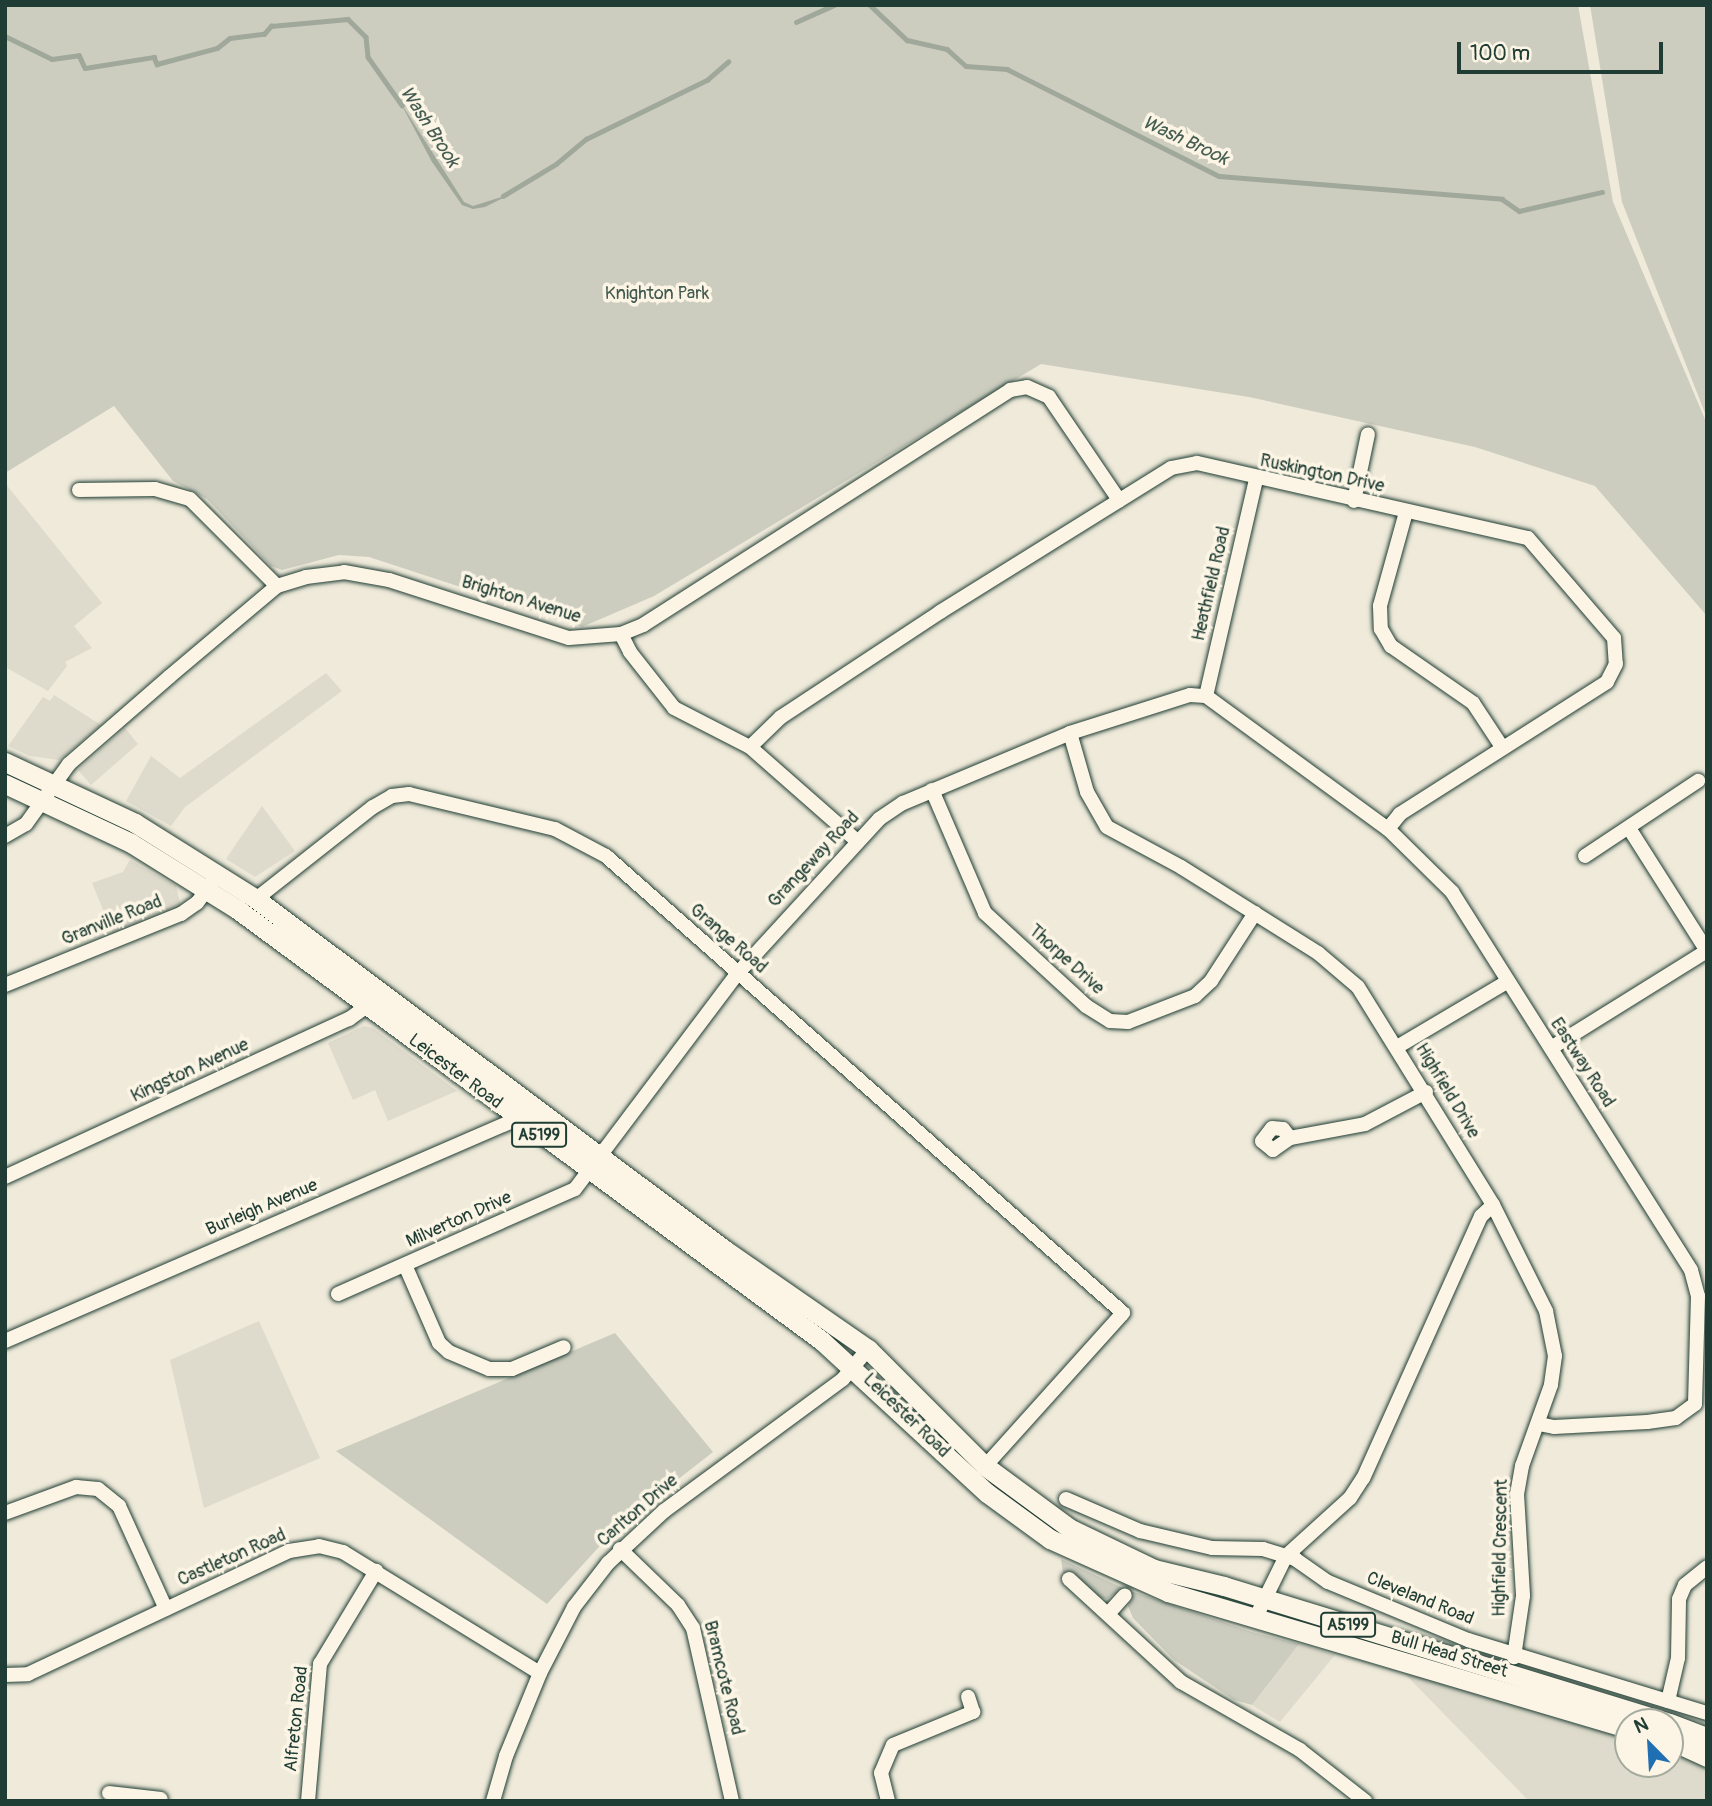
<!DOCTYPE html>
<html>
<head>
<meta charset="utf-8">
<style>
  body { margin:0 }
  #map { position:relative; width:1712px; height:1806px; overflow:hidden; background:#efeada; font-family:Pangolin,sans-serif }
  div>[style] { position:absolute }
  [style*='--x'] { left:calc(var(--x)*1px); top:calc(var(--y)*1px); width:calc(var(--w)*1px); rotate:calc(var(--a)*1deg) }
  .built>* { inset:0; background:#dedbcc }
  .green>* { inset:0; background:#cccdbf }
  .water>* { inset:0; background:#9fa89a }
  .stream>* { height:4.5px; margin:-2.25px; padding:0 2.25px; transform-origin:2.25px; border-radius:2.25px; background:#9fa89a }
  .roads { filter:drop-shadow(0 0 2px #1f3d34) drop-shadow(0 0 2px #1f3d34) }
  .minor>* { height:14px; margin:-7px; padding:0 7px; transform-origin:7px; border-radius:7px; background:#fcf5e5 }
  .major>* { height:19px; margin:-9.5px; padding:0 9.5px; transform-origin:9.5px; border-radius:9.5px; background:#fcf5e5 }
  span { translate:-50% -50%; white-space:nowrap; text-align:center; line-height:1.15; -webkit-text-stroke:7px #fcf5e5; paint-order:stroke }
  .shield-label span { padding:2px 5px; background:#fcf5e5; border:2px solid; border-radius:5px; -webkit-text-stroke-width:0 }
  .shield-label { font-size:16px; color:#1f3d34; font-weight:700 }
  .park-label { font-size:18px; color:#425a50 }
  .street-label { font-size:18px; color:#1f3d34 }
  .water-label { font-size:19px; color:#455d53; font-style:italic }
  .frame { position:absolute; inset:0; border:7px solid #1f3d34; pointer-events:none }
  .north { position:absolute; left:1614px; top:1708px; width:70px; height:70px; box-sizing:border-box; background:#fcf5e5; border:2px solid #a4ab9e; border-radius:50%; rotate:336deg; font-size:19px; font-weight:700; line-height:28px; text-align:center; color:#1f3d34 }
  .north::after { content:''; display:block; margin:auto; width:24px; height:32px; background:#1f6fb2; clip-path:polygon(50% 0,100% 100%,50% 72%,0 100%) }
  .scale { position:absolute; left:1457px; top:42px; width:206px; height:32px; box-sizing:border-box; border:4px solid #1f3d34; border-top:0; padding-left:9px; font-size:21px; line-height:24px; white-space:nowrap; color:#1f3d34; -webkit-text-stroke:5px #fcf5e5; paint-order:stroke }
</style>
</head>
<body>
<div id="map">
  <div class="built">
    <div style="clip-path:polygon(5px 483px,102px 603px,74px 626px,92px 648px,65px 662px,67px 666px,48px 691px,5px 667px)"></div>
    <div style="clip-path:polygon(326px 673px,342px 691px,185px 807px,171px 826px,126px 801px,151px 756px,180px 778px)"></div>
    <div style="clip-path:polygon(54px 695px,101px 725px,59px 760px,30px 756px,8px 746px,43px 697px,50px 701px)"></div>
    <div style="clip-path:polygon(125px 728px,138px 744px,91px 785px,78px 770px)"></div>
    <div style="clip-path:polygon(262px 806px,295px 851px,255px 877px,226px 859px)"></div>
    <div style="clip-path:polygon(130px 860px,176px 886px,181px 907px,113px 934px,92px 883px,123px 872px)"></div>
    <div style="clip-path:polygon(364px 1026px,373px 1028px,457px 1091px,388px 1121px,375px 1090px,353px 1100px,328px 1043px)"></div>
    <div style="clip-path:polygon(259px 1321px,320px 1458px,204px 1508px,170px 1360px)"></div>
    <div style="clip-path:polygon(1299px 1644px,1335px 1655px,1280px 1722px,1252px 1705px)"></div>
    <div style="clip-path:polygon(1404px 1673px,1561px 1712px,1628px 1736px,1628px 1764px,1670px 1764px,1670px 1751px,1697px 1761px,1707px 1770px,1707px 1801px,1529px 1801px)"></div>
  </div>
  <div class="green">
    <div style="clip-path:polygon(5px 5px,1578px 5px,1613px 202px,1707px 424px,1707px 616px,1595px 486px,1475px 447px,1249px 397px,1041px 364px,654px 596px,582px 627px,369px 557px,339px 555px,282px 570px,271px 566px,207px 499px,173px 481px,114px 406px,5px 473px)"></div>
    <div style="clip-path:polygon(1590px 5px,1707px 5px,1707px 418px,1622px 202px)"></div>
    <div style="clip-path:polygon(615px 1333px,713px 1452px,617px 1527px,547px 1604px,336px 1451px)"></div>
    <div style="clip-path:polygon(1061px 1559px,1123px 1588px,1107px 1599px,1097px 1597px,1073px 1572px,1064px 1580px)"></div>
    <div style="clip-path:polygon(1125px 1589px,1252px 1632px,1299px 1644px,1252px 1705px,1234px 1700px,1174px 1660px,1133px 1618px,1128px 1606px,1132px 1596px)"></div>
  </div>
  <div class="water">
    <div style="clip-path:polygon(399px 100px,464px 202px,473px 206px,511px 194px,485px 207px,473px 209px,462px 205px,432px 162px)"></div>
  </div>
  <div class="stream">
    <div style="--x:870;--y:5;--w:51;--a:43.4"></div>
    <div style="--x:907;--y:40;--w:41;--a:12.7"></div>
    <div style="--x:947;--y:49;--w:25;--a:42"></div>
    <div style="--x:966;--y:66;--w:41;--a:4.2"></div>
    <div style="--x:1007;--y:69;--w:237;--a:26.8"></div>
    <div style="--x:1219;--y:176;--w:284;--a:4.6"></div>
    <div style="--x:1502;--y:199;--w:21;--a:35"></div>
    <div style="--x:1519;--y:211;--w:85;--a:-12.9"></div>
    <div style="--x:796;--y:22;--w:42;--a:-24.1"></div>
    <div style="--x:5;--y:36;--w:52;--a:26.1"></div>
    <div style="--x:52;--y:59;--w:27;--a:-8"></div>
    <div style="--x:79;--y:55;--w:14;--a:65"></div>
    <div style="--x:85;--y:68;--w:70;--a:-9.1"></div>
    <div style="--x:154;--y:57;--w:8;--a:67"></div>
    <div style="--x:157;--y:64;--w:62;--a:-14.9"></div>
    <div style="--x:217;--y:48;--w:16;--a:-38"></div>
    <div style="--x:230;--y:38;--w:34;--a:-7"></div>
    <div style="--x:264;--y:34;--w:11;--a:-49"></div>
    <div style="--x:271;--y:26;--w:77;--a:-5.2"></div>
    <div style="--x:348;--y:19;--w:25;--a:45"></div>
    <div style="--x:366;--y:37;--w:20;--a:84"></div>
    <div style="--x:368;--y:57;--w:59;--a:54.7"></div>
    <div style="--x:503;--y:196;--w:62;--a:-31.1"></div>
    <div style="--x:556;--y:164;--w:39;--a:-40"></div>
    <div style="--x:586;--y:139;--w:135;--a:-26"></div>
    <div style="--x:707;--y:80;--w:28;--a:-41"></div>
  </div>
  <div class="roads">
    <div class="minor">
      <div style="--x:79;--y:490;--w:76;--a:-0.8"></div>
      <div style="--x:155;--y:489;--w:36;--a:16"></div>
      <div style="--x:190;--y:499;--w:123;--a:45"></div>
      <div style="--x:1354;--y:501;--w:68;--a:-78.2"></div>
      <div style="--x:1406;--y:512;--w:98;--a:105.5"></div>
      <div style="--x:1380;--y:606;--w:23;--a:88"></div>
      <div style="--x:1381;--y:629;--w:20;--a:60"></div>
      <div style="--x:1391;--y:646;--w:100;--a:34.8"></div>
      <div style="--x:1473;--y:703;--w:53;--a:56.6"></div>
      <div style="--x:621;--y:634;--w:20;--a:63"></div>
      <div style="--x:630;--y:652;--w:71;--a:51.8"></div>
      <div style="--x:674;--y:708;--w:85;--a:27.2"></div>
      <div style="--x:750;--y:747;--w:142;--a:41.3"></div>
      <div style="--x:1206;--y:696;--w:225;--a:36.2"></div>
      <div style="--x:1388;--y:829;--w:90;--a:44.5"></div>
      <div style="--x:1452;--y:892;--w:447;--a:57.7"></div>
      <div style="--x:1691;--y:1270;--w:27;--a:75"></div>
      <div style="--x:1698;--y:1296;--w:108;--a:91.6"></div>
      <div style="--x:1695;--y:1404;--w:24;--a:144"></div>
      <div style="--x:1676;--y:1418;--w:29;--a:172"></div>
      <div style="--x:1647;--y:1422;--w:93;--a:176.9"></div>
      <div style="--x:1554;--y:1427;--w:16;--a:-169"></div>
      <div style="--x:1206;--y:696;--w:222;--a:-77"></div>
      <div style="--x:1070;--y:733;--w:61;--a:73.9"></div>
      <div style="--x:1087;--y:792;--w:40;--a:60.3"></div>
      <div style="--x:1107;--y:827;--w:84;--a:28.4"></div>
      <div style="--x:1181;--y:867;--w:162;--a:32.1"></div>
      <div style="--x:1318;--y:953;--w:52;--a:40.4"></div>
      <div style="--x:1358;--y:987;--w:256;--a:58.2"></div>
      <div style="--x:1493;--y:1205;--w:16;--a:137"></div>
      <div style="--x:1481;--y:1216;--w:287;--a:114.2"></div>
      <div style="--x:1363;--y:1478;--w:24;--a:123"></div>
      <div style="--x:1350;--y:1498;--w:86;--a:137.8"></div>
      <div style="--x:1286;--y:1556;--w:70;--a:116.2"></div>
      <div style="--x:750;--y:747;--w:43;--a:-44.1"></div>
      <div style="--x:781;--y:717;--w:191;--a:-33.4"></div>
      <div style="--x:940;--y:612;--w:272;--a:-31.9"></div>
      <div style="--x:1171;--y:468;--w:26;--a:-11"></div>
      <div style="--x:1197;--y:463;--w:339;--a:12.8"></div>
      <div style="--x:1528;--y:538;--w:132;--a:49.3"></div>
      <div style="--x:1614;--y:638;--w:26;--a:86"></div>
      <div style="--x:1616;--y:664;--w:20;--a:117"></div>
      <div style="--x:1607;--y:682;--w:246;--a:147.5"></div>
      <div style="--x:1400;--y:814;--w:19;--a:129"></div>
      <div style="--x:932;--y:790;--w:134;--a:66.7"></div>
      <div style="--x:985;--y:913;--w:137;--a:42.6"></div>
      <div style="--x:1086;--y:1006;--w:28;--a:32"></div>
      <div style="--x:1110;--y:1021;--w:18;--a:3"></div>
      <div style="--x:1128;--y:1022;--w:72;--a:-21.2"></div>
      <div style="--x:1195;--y:996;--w:22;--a:-43"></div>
      <div style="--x:1211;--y:981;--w:81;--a:-57.1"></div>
      <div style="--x:5;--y:836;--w:24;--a:-30"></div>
      <div style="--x:26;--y:824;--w:74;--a:-54.4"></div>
      <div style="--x:69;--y:764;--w:133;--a:-41"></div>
      <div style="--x:169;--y:677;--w:141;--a:-40.1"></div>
      <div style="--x:277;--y:586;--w:30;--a:-17"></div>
      <div style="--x:306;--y:577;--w:38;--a:-7"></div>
      <div style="--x:344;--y:572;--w:46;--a:10.1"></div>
      <div style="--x:389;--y:580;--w:189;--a:17.9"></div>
      <div style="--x:569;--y:638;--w:52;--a:-4.4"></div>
      <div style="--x:621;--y:634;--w:24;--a:-22"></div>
      <div style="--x:643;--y:625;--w:436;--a:-32.6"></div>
      <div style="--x:1010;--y:390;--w:17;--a:-10"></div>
      <div style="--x:1027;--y:387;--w:24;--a:24"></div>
      <div style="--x:1049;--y:397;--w:125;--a:55.8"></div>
      <div style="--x:1585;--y:856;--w:136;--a:-33.6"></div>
      <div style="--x:256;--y:899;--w:149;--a:-38.2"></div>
      <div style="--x:373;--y:807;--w:22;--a:-30"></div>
      <div style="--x:392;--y:796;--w:17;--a:-7"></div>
      <div style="--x:409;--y:794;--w:150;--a:13.5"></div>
      <div style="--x:555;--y:829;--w:58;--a:27.9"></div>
      <div style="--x:606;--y:856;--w:690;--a:41.47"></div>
      <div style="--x:1123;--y:1313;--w:206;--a:132"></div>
      <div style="--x:5;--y:985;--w:190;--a:-22"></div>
      <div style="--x:181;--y:914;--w:19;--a:-35"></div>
      <div style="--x:197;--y:903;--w:24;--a:-54"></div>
      <div style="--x:1397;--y:1047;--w:128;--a:-30.6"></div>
      <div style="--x:1551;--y:1048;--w:184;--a:-31.9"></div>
      <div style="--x:1707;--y:951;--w:146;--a:-122.4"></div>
      <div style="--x:1290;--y:1138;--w:21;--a:145"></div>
      <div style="--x:1273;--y:1150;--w:14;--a:-141"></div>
      <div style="--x:1262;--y:1141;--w:16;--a:-52"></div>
      <div style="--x:1272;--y:1128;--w:11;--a:5"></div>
      <div style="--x:1283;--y:1129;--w:11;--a:52"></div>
      <div style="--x:1290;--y:1138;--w:76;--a:-10.6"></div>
      <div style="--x:1365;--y:1124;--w:69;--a:-27.7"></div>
      <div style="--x:5;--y:1177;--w:379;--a:-24.7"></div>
      <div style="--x:349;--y:1019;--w:32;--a:-36"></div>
      <div style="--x:1493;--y:1205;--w:119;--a:63.4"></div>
      <div style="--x:1546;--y:1311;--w:46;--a:78.7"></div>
      <div style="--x:1555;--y:1356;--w:29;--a:98"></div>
      <div style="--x:1551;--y:1385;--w:86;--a:109.7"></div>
      <div style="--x:1522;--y:1466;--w:28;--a:100"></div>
      <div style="--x:1517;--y:1494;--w:102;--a:86.6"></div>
      <div style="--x:1523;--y:1596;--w:62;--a:98.4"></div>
      <div style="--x:405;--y:1265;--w:85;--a:66.4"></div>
      <div style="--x:439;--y:1343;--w:13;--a:42"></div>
      <div style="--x:449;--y:1352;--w:43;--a:23"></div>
      <div style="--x:489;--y:1369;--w:23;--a:0"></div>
      <div style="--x:512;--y:1369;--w:56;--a:-22.9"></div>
      <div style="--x:338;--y:1294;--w:259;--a:-23.9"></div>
      <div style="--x:575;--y:1189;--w:271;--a:-53"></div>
      <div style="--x:738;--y:973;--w:209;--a:-47.5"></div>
      <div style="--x:879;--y:819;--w:29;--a:-34"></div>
      <div style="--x:903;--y:803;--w:181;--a:-22.7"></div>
      <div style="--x:1070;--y:733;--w:126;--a:-17.6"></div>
      <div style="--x:1190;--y:695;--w:16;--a:4"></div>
      <div style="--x:5;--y:1341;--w:550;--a:-23.44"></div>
      <div style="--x:510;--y:1122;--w:19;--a:-51"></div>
      <div style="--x:1066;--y:1499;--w:81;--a:23.4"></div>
      <div style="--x:1140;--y:1531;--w:74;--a:13.3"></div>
      <div style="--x:1212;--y:1548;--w:51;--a:1.1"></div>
      <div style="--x:1263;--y:1549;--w:34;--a:17"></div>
      <div style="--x:1295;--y:1559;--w:40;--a:34.9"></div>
      <div style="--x:1328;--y:1582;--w:152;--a:22.5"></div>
      <div style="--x:1468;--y:1640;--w:250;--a:17"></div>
      <div style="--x:5;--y:1513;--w:76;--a:-20.1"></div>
      <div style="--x:76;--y:1487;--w:22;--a:5"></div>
      <div style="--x:98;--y:1489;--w:27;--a:39"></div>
      <div style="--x:119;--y:1506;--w:113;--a:65.5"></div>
      <div style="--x:620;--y:1549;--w:81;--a:44"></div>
      <div style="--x:678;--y:1605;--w:27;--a:57"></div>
      <div style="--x:693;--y:1628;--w:177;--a:77.3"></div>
      <div style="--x:1069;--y:1579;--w:152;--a:42.6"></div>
      <div style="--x:1181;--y:1682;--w:137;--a:29.7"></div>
      <div style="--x:1300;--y:1750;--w:83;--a:38.1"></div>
      <div style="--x:1108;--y:1614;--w:25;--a:-48"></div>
      <div style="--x:5;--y:1675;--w:23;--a:-2"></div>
      <div style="--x:28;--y:1674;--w:289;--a:-25.2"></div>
      <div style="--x:289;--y:1551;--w:30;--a:-9"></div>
      <div style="--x:319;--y:1546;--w:25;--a:14"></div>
      <div style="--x:343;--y:1552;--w:231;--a:31.6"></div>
      <div style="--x:1668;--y:1701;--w:44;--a:-76.9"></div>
      <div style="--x:1678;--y:1658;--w:59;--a:-89"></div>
      <div style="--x:1679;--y:1599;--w:15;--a:-67"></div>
      <div style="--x:1685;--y:1585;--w:28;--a:-39"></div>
      <div style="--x:109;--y:1793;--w:52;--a:6.6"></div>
      <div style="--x:308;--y:1801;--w:138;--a:-85"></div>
      <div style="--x:320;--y:1664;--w:109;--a:-58.9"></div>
      <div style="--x:493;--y:1801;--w:47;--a:-73.9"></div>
      <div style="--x:506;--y:1756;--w:90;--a:-67.7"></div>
      <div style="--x:540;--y:1673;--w:74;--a:-62.7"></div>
      <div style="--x:574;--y:1607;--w:56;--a:-52.3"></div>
      <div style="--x:608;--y:1563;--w:76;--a:-42.9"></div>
      <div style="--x:664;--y:1511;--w:222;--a:-36.4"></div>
      <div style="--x:843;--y:1379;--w:39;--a:-50"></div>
      <div style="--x:888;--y:1801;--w:29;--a:-104"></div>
      <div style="--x:881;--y:1773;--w:30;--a:-67"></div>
      <div style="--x:893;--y:1745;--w:87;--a:-22.4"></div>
      <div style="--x:973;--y:1712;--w:16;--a:-108"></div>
    </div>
    <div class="major">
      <div style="--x:5;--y:762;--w:144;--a:25.1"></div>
      <div style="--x:135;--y:823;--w:143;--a:32.1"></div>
      <div style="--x:256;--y:899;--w:586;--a:36.81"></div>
      <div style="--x:725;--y:1250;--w:174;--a:34.7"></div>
      <div style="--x:868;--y:1349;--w:165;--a:45"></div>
      <div style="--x:985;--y:1466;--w:104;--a:36.4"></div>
      <div style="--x:1069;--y:1528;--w:94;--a:25.8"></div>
      <div style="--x:1154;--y:1569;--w:72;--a:13.7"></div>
      <div style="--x:1224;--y:1586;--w:462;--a:17.1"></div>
      <div style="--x:5;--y:784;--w:139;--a:25.1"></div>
      <div style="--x:131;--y:843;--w:125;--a:31.9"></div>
      <div style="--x:237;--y:909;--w:727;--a:36.44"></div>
      <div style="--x:822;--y:1341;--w:224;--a:42.7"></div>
      <div style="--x:987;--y:1493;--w:78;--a:36.1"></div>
      <div style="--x:1050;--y:1539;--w:129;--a:24.2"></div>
      <div style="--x:1168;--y:1592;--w:480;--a:16.5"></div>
      <div style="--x:1670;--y:1723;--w:40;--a:21"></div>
      <div style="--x:1670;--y:1740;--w:41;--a:24.7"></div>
    </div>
  </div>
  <div class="shield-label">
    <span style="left:539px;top:1135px">A5199</span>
    <span style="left:1348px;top:1625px">A5199</span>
  </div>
  <div class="park-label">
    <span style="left:657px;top:294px">Knighton Park</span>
  </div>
  <div class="street-label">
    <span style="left:1322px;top:474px;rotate:12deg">Ruskington Drive</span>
    <span style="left:1212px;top:584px;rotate:-77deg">Heathfield Road</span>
    <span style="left:521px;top:600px;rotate:17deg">Brighton Avenue</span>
    <span style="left:814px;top:860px;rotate:-47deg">Grangeway Road</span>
    <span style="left:112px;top:921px;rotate:-22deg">Granville Road</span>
    <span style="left:728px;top:939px;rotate:41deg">Grange Road</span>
    <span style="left:1066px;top:960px;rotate:42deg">Thorpe Drive</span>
    <span style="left:1582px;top:1063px;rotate:57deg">Eastway Road</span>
    <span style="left:190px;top:1071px;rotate:-25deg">Kingston Avenue</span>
    <span style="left:455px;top:1072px;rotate:37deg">Leicester Road</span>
    <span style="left:1447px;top:1091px;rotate:59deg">Highfield Drive</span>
    <span style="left:262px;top:1208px;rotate:-23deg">Burleigh Avenue</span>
    <span style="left:459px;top:1220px;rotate:-24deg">Milverton Drive</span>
    <span style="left:906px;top:1416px;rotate:44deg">Leicester Road</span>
    <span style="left:638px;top:1511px;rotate:-41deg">Carlton Drive</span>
    <span style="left:1501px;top:1548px;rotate:-89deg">Highfield Crescent</span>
    <span style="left:232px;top:1558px;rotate:-24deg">Castleton Road</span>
    <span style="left:1420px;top:1599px;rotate:22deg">Cleveland Road</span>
    <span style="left:1449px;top:1655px;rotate:17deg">Bull Head Street</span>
    <span style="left:723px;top:1678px;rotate:76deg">Bramcote Road</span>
    <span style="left:297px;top:1719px;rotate:-84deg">Alfreton Road</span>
  </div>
  <div class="water-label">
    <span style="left:429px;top:127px;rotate:57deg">Wash Brook</span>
    <span style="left:1185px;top:141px;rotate:25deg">Wash Brook</span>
  </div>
  <div class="frame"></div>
  <div class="north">N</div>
  <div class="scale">100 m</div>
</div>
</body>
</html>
